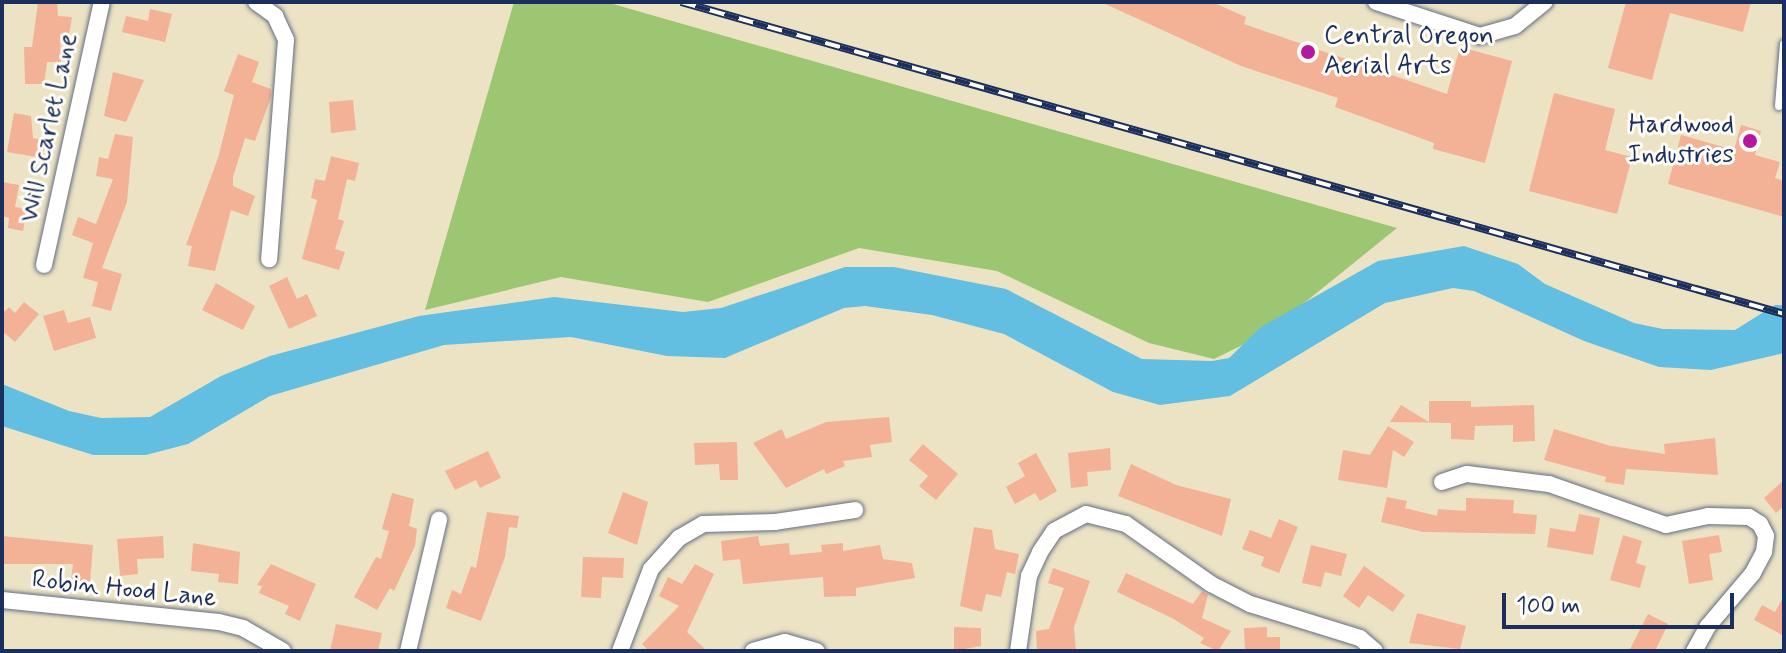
<!DOCTYPE html>
<html>
<head>
<meta charset="utf-8">
<style>
  body { margin:0 }
  #map { position:relative; width:1786px; height:653px; overflow:hidden; background:#ece3c4; font-family:Mynerve,sans-serif }
  div>[style] { position:absolute }
  [style*='--x'] { left:calc(var(--x)*1px); top:calc(var(--y)*1px); width:calc(var(--w)*1px); rotate:calc(var(--a)*1deg) }
  .green>* { inset:0; background:#9cc672 }
  .water>* { inset:0; background:#63bfe1 }
  .building>* { inset:0; background:#f3b196 }
  .roads { filter:drop-shadow(0 0 2px #646e82) drop-shadow(0 0 2px #646e82) }
  .service>* { height:8px; margin:-4px; padding:0 4px; transform-origin:4px; border-radius:4px; background:#fff }
  .minor>* { height:16px; margin:-8px; padding:0 8px; transform-origin:8px; border-radius:8px; background:#fff }
  .rail>* { height:8px; margin-top:-4px; transform-origin:0; background:repeating-linear-gradient(90deg,#fdfcf7 0 15px,#1b2f5e 0 30px); box-sizing:border-box; border-block:2px solid #1b2f5e }
  .dots>* { width:22px; height:22px; translate:-50% -50%; box-sizing:border-box; border:4px solid #fdfcf7; border-radius:50% }
  span { translate:-50% -50%; white-space:nowrap; text-align:center; line-height:1.15; -webkit-text-stroke:6px #fdfcf7; paint-order:stroke }
  .poi-label { font-size:26px; color:#1b2f5e }
  .left { translate:0 -50%; text-align:left }
  .right { translate:-100% -50%; text-align:right }
  .street-label { font-size:26px; color:#1b2f5e }
  .frame { position:absolute; inset:0; border:4px solid #1b2f5e; pointer-events:none }
  .scale { position:absolute; left:1502px; top:593px; width:232px; height:36px; box-sizing:border-box; border:4px solid #1b2f5e; border-top:0; padding-left:10px; font-size:24px; line-height:28px; white-space:nowrap; color:#1b2f5e; -webkit-text-stroke:6px #fdfcf7; paint-order:stroke }
</style>
</head>
<body>
<div id="map">
  <div class="green">
    <div style="clip-path:polygon(514px 2px,606px 2px,1397px 228px,1267px 333px,1214px 359px,1149px 343px,997px 271px,859px 248px,708px 302px,561px 277px,425px 310px)"></div>
  </div>
  <div class="water">
    <div style="clip-path:polygon(1464px 246px,1518px 264px,1545px 284px,1634px 323px,1663px 329px,1735px 330px,1775px 305px,1784px 305px,1784px 353px,1711px 370px,1659px 367px,1584px 341px,1474px 291px,1453px 288px,1385px 303px,1230px 396px,1160px 405px,1113px 392px,1004px 334px,932px 315px,865px 306px,844px 308px,725px 358px,667px 356px,571px 337px,444px 345px,270px 396px,188px 444px,146px 455px,93px 455px,2px 426px,2px 384px,69px 411px,101px 418px,150px 417px,221px 376px,270px 356px,419px 316px,554px 297px,683px 312px,721px 308px,845px 267px,894px 267px,1006px 289px,1142px 359px,1212px 361px,1229px 358px,1261px 327px,1378px 261px)"></div>
  </div>
  <div class="building">
    <div style="clip-path:polygon(38px 2px,57px 2px,58px 16px,72px 17px,69px 35px,60px 34px,61px 62px,47px 62px,44px 84px,25px 84px,24px 47px,32px 47px)"></div>
    <div style="clip-path:polygon(1101px 2px,1212px 2px,1246px 17px,1244px 24px,1447px 94px,1460px 47px,1512px 61px,1485px 163px,1433px 149px,1434px 143px,1335px 107px,1338px 98px,1241px 66px)"></div>
    <div style="clip-path:polygon(1626px 2px,1751px 2px,1743px 32px,1670px 13px,1652px 80px,1608px 68px)"></div>
    <div style="clip-path:polygon(150px 9px,172px 14px,165px 42px,122px 32px,126px 16px,148px 21px)"></div>
    <div style="clip-path:polygon(238px 54px,259px 62px,252px 82px,271px 89px,271px 97px,255px 141px,245px 138px,233px 177px,233px 186px,255px 196px,248px 216px,231px 210px,215px 271px,188px 266px,192px 246px,186px 245px,218px 158px,234px 95px,224px 91px)"></div>
    <div style="clip-path:polygon(113px 72px,144px 80px,126px 122px,104px 116px)"></div>
    <div style="clip-path:polygon(1554px 93px,1615px 109px,1605px 150px,1632px 157px,1617px 214px,1529px 191px)"></div>
    <div style="clip-path:polygon(353px 100px,356px 130px,331px 133px,329px 102px)"></div>
    <div style="clip-path:polygon(14px 113px,31px 116px,33px 138px,46px 141px,43px 158px,7px 152px)"></div>
    <div style="clip-path:polygon(1741px 125px,1761px 131px,1755px 155px,1780px 162px,1775px 178px,1784px 181px,1784px 217px,1668px 184px,1681px 135px,1734px 150px)"></div>
    <div style="clip-path:polygon(115px 134px,133px 137px,127px 202px,102px 268px,122px 274px,111px 311px,92px 306px,98px 282px,83px 278px,93px 243px,72px 235px,78px 217px,96px 224px,113px 179px,96px 176px,99px 157px,108px 159px)"></div>
    <div style="clip-path:polygon(331px 156px,359px 163px,355px 181px,347px 179px,338px 219px,344px 221px,335px 249px,345px 252px,339px 270px,302px 259px,317px 200px,311px 198px,315px 179px,325px 181px)"></div>
    <div style="clip-path:polygon(2px 182px,19px 185px,15px 207px,27px 209px,23px 231px,8px 228px,9px 218px,2px 216px)"></div>
    <div style="clip-path:polygon(287px 277px,297px 299px,307px 294px,317px 316px,289px 329px,269px 286px)"></div>
    <div style="clip-path:polygon(216px 283px,255px 306px,243px 330px,202px 310px)"></div>
    <div style="clip-path:polygon(24px 302px,39px 314px,15px 342px,2px 331px,2px 314px,9px 307px,15px 313px)"></div>
    <div style="clip-path:polygon(64px 310px,68px 323px,90px 317px,96px 338px,54px 351px,43px 316px)"></div>
    <div style="clip-path:polygon(1429px 401px,1471px 401px,1471px 407px,1534px 405px,1535px 441px,1513px 442px,1513px 425px,1475px 426px,1474px 440px,1451px 439px,1451px 423px,1390px 422px,1401px 405px,1429px 422px)"></div>
    <div style="clip-path:polygon(889px 417px,892px 442px,870px 445px,872px 457px,843px 461px,845px 466px,826px 474px,824px 469px,786px 488px,753px 443px,782px 429px,786px 439px,826px 422px)"></div>
    <div style="clip-path:polygon(1388px 426px,1414px 442px,1404px 457px,1393px 450px,1387px 488px,1338px 480px,1343px 450px,1370px 455px)"></div>
    <div style="clip-path:polygon(1554px 429px,1611px 446px,1665px 454px,1664px 444px,1715px 438px,1718px 475px,1626px 469px,1624px 485px,1605px 482px,1606px 477px,1544px 460px)"></div>
    <div style="clip-path:polygon(737px 442px,738px 480px,720px 480px,719px 464px,695px 465px,694px 443px)"></div>
    <div style="clip-path:polygon(923px 444px,958px 474px,936px 500px,919px 486px,928px 476px,909px 460px)"></div>
    <div style="clip-path:polygon(1110px 448px,1111px 470px,1087px 472px,1088px 486px,1071px 488px,1068px 453px)"></div>
    <div style="clip-path:polygon(488px 451px,501px 478px,480px 488px,476px 480px,455px 490px,445px 471px)"></div>
    <div style="clip-path:polygon(1036px 453px,1057px 491px,1040px 501px,1035px 493px,1015px 504px,1006px 487px,1025px 476px,1018px 463px)"></div>
    <div style="clip-path:polygon(1131px 464px,1176px 485px,1231px 499px,1222px 536px,1118px 496px)"></div>
    <div style="clip-path:polygon(1784px 480px,1784px 506px,1776px 513px,1764px 498px)"></div>
    <div style="clip-path:polygon(623px 492px,648px 502px,637px 545px,608px 533px)"></div>
    <div style="clip-path:polygon(392px 493px,414px 499px,409px 526px,417px 529px,415px 546px,394px 591px,390px 588px,377px 610px,354px 597px,376px 557px,381px 559px,389px 531px,382px 529px)"></div>
    <div style="clip-path:polygon(1387px 497px,1407px 501px,1405px 508px,1437px 516px,1438px 509px,1466px 511px,1466px 498px,1514px 500px,1513px 513px,1537px 515px,1535px 534px,1423px 532px,1381px 522px)"></div>
    <div style="clip-path:polygon(487px 512px,519px 516px,517px 528px,509px 527px,505px 557px,481px 621px,446px 608px,452px 590px,461px 594px,471px 566px,476px 568px)"></div>
    <div style="clip-path:polygon(1579px 514px,1600px 518px,1593px 555px,1547px 547px,1550px 528px,1575px 532px)"></div>
    <div style="clip-path:polygon(1279px 519px,1298px 527px,1279px 573px,1261px 566px,1264px 557px,1242px 549px,1250px 530px,1271px 538px)"></div>
    <div style="clip-path:polygon(974px 527px,992px 530px,995px 549px,1019px 554px,1015px 574px,1007px 572px,1001px 597px,986px 594px,982px 612px,960px 606px)"></div>
    <div style="clip-path:polygon(1623px 535px,1642px 541px,1636px 563px,1646px 566px,1640px 588px,1610px 580px)"></div>
    <div style="clip-path:polygon(1719px 535px,1722px 552px,1709px 554px,1713px 580px,1689px 584px,1682px 541px)"></div>
    <div style="clip-path:polygon(2px 536px,93px 545px,90px 583px,71px 581px,73px 564px,2px 564px)"></div>
    <div style="clip-path:polygon(163px 536px,164px 558px,137px 559px,138px 574px,120px 576px,117px 539px)"></div>
    <div style="clip-path:polygon(758px 536px,760px 546px,789px 543px,790px 555px,822px 552px,821px 545px,843px 543px,843px 551px,880px 545px,883px 559px,912px 563px,915px 578px,856px 588px,856px 596px,824px 597px,823px 577px,743px 584px,740px 559px,723px 561px,721px 541px)"></div>
    <div style="clip-path:polygon(193px 543px,240px 552px,238px 584px,218px 582px,219px 574px,191px 571px)"></div>
    <div style="clip-path:polygon(1311px 545px,1347px 554px,1341px 576px,1325px 572px,1321px 587px,1302px 583px)"></div>
    <div style="clip-path:polygon(583px 557px,624px 558px,623px 578px,602px 577px,601px 598px,581px 597px)"></div>
    <div style="clip-path:polygon(271px 564px,316px 584px,300px 621px,285px 614px,289px 606px,259px 593px,262px 586px,257px 585px)"></div>
    <div style="clip-path:polygon(695px 564px,714px 574px,687px 632px,707px 651px,649px 651px,642px 644px,679px 606px,659px 596px,668px 577px,682px 584px)"></div>
    <div style="clip-path:polygon(1364px 566px,1405px 595px,1393px 612px,1368px 595px,1359px 608px,1343px 596px)"></div>
    <div style="clip-path:polygon(1053px 568px,1090px 581px,1074px 627px,1076px 651px,1037px 651px,1036px 631px,1049px 629px,1064px 588px,1048px 583px)"></div>
    <div style="clip-path:polygon(1126px 573px,1193px 604px,1202px 591px,1208px 595px,1202px 618px,1231px 631px,1218px 651px,1200px 643px,1204px 638px,1172px 618px,1117px 592px)"></div>
    <div style="clip-path:polygon(1784px 596px,1784px 636px,1754px 620px,1762px 605px,1775px 612px)"></div>
    <div style="clip-path:polygon(1417px 613px,1466px 626px,1460px 649px,1409px 643px)"></div>
    <div style="clip-path:polygon(1648px 614px,1668px 624px,1655px 651px,1629px 651px)"></div>
    <div style="clip-path:polygon(336px 624px,382px 633px,378px 651px,330px 651px)"></div>
    <div style="clip-path:polygon(954px 627px,981px 628px,981px 646px,954px 651px)"></div>
    <div style="clip-path:polygon(1267px 627px,1267px 637px,1280px 637px,1280px 651px,1245px 651px,1244px 628px)"></div>
  </div>
  <div class="roads">
    <div class="service">
      <div style="--x:1779;--y:106;--w:62;--a:-85.4"></div>
    </div>
    <div class="minor">
      <div style="--x:256;--y:2;--w:24;--a:36"></div>
      <div style="--x:275;--y:16;--w:26;--a:65"></div>
      <div style="--x:286;--y:40;--w:220;--a:94.4"></div>
      <div style="--x:1376;--y:2;--w:109;--a:18.1"></div>
      <div style="--x:1480;--y:36;--w:36;--a:-16"></div>
      <div style="--x:1515;--y:26;--w:38;--a:-39"></div>
      <div style="--x:44;--y:265;--w:269;--a:-77.6"></div>
      <div style="--x:1442;--y:482;--w:26;--a:-18"></div>
      <div style="--x:1467;--y:474;--w:83;--a:7"></div>
      <div style="--x:1549;--y:484;--w:124;--a:19.3"></div>
      <div style="--x:1666;--y:525;--w:43;--a:-12.1"></div>
      <div style="--x:1708;--y:516;--w:41;--a:1.4"></div>
      <div style="--x:1749;--y:517;--w:13;--a:32"></div>
      <div style="--x:1760;--y:524;--w:13;--a:63"></div>
      <div style="--x:1766;--y:536;--w:16;--a:97"></div>
      <div style="--x:1764;--y:552;--w:24;--a:118"></div>
      <div style="--x:1753;--y:573;--w:70;--a:130.3"></div>
      <div style="--x:1708;--y:626;--w:29;--a:119"></div>
      <div style="--x:2;--y:600;--w:218;--a:5.8"></div>
      <div style="--x:219;--y:622;--w:25;--a:14"></div>
      <div style="--x:243;--y:628;--w:46;--a:29.9"></div>
      <div style="--x:408;--y:651;--w:135;--a:-76.7"></div>
      <div style="--x:620;--y:651;--w:88;--a:-69.3"></div>
      <div style="--x:651;--y:569;--w:42;--a:-47.9"></div>
      <div style="--x:679;--y:538;--w:28;--a:-30"></div>
      <div style="--x:703;--y:524;--w:72;--a:-1.6"></div>
      <div style="--x:775;--y:522;--w:81;--a:-8.5"></div>
      <div style="--x:753;--y:651;--w:33;--a:-16"></div>
      <div style="--x:785;--y:642;--w:33;--a:16"></div>
      <div style="--x:1018;--y:651;--w:76;--a:-81.7"></div>
      <div style="--x:1029;--y:576;--w:26;--a:-65"></div>
      <div style="--x:1040;--y:552;--w:25;--a:-56"></div>
      <div style="--x:1054;--y:531;--w:36;--a:-28"></div>
      <div style="--x:1086;--y:514;--w:41;--a:14"></div>
      <div style="--x:1126;--y:524;--w:104;--a:35.2"></div>
      <div style="--x:1211;--y:584;--w:44;--a:27.1"></div>
      <div style="--x:1250;--y:604;--w:115;--a:17.2"></div>
      <div style="--x:1360;--y:638;--w:20;--a:41"></div>
    </div>
  </div>
  <div class="rail">
    <div style="--x:681;--y:2;--w:1146;--a:15.79"></div>
  </div>
  <div class="dots">
    <div style="left:1308px;top:52px;background:#b5179e"></div>
    <div style="left:1750px;top:141px;background:#b5179e"></div>
  </div>
  <div class="poi-label">
    <span class="left" style="left:1324px;top:52px">Central Oregon<br>Aerial Arts</span>
    <span class="right" style="left:1734px;top:141px">Hardwood<br>Industries</span>
  </div>
  <div class="street-label">
    <span style="left:50px;top:128px;rotate:-78deg">Will Scarlet Lane</span>
    <span style="left:124px;top:590px;rotate:6deg">Robin Hood Lane</span>
  </div>
  <div class="frame"></div>
  <div class="scale">100 m</div>
</div>
</body>
</html>
